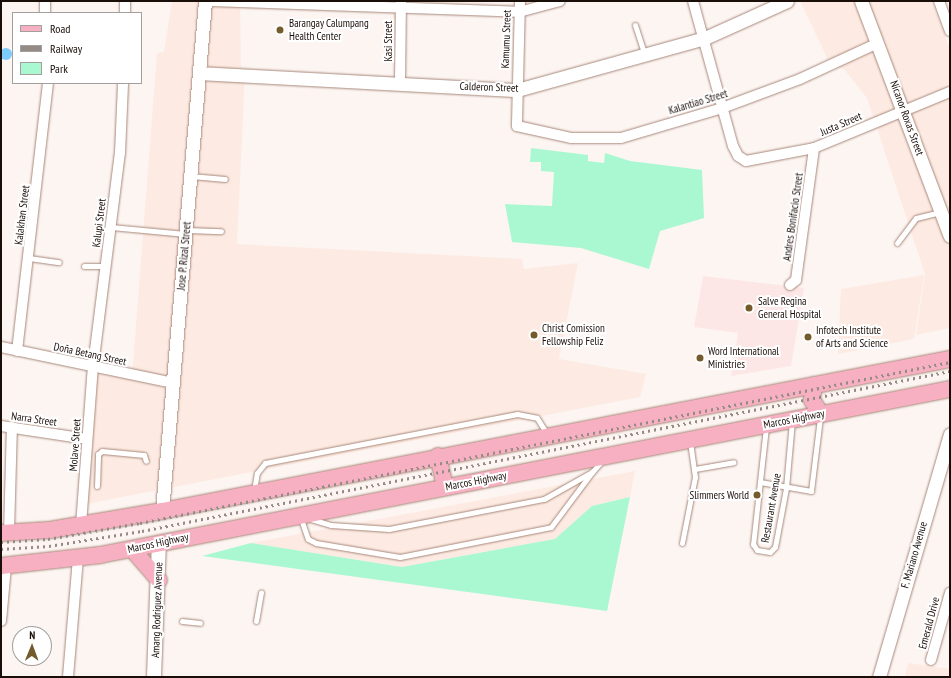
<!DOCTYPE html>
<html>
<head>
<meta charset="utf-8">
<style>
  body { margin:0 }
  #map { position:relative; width:951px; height:678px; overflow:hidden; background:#fcf5f2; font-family:"PT Sans Narrow",sans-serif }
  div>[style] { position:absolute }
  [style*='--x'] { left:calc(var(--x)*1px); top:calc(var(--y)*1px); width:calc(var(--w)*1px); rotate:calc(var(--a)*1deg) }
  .built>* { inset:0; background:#fdebe3 }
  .medical>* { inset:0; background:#fde7e6 }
  .green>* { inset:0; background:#aaf8d1 }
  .water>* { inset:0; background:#7cccfc }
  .round { border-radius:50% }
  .roads { filter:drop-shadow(0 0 1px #a88779) drop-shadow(0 0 1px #a88779) }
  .service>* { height:5px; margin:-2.5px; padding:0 2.5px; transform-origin:2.5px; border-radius:2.5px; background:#fff }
  .minor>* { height:10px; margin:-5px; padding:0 5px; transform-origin:5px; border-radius:5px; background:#fff }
  .tertiary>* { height:13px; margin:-6.5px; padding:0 6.5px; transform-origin:6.5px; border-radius:6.5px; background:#fff }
  .secondary>* { height:14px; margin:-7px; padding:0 7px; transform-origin:7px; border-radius:7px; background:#fff }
  .primary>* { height:16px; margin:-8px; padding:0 8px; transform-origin:8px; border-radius:8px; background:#f7b0c1 }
  .rail>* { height:3px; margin-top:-1.5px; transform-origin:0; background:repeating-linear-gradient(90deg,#948a86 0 2px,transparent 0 6px) }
  .dots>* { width:11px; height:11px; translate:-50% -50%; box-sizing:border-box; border:2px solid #fff; border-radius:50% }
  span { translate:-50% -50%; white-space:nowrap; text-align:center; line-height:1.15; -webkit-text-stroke:4px #fff; paint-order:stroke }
  .poi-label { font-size:11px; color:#1a0e09 }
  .left { translate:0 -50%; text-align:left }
  .right { translate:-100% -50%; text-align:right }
  .street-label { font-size:11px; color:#1a0e09 }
  .frame { position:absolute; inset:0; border:2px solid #1a0e09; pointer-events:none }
  .legend { position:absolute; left:12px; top:12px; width:130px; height:72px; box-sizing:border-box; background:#fff; border:1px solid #a39f9d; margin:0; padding:5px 7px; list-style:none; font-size:12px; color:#1a0e09 }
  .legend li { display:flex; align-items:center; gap:8px; height:20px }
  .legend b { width:20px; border:1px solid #a39f9d }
  .north { position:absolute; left:12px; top:626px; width:40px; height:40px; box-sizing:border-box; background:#fff; border:1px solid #a39f9d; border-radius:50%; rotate:1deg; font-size:11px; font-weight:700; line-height:16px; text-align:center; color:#1a0e09 }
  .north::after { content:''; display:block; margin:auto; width:14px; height:18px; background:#755b2c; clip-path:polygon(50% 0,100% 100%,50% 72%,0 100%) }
</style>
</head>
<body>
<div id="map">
  <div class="built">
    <div style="clip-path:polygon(172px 1px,240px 1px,241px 65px,245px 74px,237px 244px,522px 259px,524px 269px,578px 263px,559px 359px,646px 374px,640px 397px,86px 504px,97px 371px,132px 377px,157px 53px,164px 52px)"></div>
    <div style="clip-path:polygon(800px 1px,932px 1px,950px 49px,950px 328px,916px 335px,925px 274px,867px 98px,844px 69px,831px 66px)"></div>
    <div style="clip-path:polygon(924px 275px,914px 339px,838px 354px,841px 289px)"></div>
    <div style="clip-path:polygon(635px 471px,630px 497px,592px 506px,556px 539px,402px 567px,251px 543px)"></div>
    <div style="clip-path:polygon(908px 663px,950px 669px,950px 677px,905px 677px)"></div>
  </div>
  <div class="medical">
    <div style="clip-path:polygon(703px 276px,804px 288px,791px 366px,731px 376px,738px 333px,694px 327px)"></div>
  </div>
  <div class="green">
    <div style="clip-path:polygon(531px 148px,588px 155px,588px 161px,604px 163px,605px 153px,630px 161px,702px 170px,704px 218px,660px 231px,649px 269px,581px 248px,512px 242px,505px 204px,552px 206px,554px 172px,541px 171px,541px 162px,530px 162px)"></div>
    <div style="clip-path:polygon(630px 497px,607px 611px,202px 556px,251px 543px,402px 567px,555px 539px,592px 506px)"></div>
  </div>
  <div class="water">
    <div class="round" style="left:0;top:48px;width:12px;height:12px"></div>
  </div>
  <div class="roads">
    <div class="service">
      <div style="--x:635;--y:25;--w:32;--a:72"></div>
      <div style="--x:191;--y:176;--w:34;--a:5"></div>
      <div style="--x:111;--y:227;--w:75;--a:5.3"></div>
      <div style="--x:187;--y:230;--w:34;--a:2"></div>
      <div style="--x:897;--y:243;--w:31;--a:-53"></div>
      <div style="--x:916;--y:218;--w:25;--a:-14"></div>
      <div style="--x:29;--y:258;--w:30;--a:8"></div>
      <div style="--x:84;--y:266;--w:22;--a:0"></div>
      <div style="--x:766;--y:427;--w:118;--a:96.3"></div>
      <div style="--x:753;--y:544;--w:7;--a:56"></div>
      <div style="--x:757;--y:550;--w:13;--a:9"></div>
      <div style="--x:770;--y:552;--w:7;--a:-45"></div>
      <div style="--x:775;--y:547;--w:60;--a:-79.4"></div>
      <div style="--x:786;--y:488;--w:67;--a:-84.9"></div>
      <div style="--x:695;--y:469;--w:39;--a:-10"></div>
      <div style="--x:760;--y:482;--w:52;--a:10"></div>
      <div style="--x:811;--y:491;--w:74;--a:-83"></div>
      <div style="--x:97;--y:486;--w:32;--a:-88"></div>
      <div style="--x:98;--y:454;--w:5;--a:-37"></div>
      <div style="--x:102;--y:451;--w:42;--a:5.4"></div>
      <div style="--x:144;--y:455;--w:6;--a:72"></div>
      <div style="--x:254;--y:491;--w:18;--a:-81"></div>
      <div style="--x:257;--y:473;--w:13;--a:-51"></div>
      <div style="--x:265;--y:463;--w:257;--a:-11"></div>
      <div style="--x:517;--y:414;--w:20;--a:11"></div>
      <div style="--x:537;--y:418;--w:19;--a:58"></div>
      <div style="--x:301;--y:519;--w:21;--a:71"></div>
      <div style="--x:308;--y:539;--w:9;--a:27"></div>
      <div style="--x:316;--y:543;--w:85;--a:9.5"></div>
      <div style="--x:400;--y:557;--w:154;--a:-11.2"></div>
      <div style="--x:551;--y:527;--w:69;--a:-53.3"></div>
      <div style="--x:311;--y:519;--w:21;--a:17"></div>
      <div style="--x:331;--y:525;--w:58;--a:3.9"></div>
      <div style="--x:389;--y:529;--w:158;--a:-11"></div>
      <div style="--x:544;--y:499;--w:55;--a:-29.4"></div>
      <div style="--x:592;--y:472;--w:13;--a:-48"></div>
      <div style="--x:682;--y:543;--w:67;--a:-78.9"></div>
      <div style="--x:695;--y:477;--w:35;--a:-98"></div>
      <div style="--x:182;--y:621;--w:18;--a:6"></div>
      <div style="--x:256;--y:621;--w:29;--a:-80"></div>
    </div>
    <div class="minor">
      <div style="--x:45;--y:1;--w:12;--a:90"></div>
      <div style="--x:211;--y:1;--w:308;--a:2"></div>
      <div style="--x:519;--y:12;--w:42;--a:-15"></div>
      <div style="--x:520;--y:1;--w:125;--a:91.4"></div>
      <div style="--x:517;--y:126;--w:55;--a:12.5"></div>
      <div style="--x:571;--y:138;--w:50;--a:0"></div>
      <div style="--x:621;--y:138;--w:105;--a:-16.5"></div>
      <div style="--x:722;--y:108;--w:83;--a:-20.4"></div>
      <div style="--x:800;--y:79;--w:86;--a:-24.8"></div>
      <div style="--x:693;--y:1;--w:150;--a:74.6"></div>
      <div style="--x:733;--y:146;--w:11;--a:63"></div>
      <div style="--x:738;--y:156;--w:9;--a:32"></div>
      <div style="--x:746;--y:161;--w:69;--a:-10.8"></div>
      <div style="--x:814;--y:148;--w:147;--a:-22.4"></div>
      <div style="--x:939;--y:1;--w:32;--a:70"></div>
      <div style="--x:125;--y:13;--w:12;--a:-90"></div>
      <div style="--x:400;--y:82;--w:81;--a:-89.3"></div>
      <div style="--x:790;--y:285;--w:8;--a:-40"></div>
      <div style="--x:796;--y:280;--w:133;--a:-82.2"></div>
      <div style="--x:1;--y:347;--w:176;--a:11.8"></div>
      <div style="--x:17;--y:351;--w:270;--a:-83.4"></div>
      <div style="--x:1;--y:426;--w:87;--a:8.6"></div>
      <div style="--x:81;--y:525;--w:159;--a:-85.7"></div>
      <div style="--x:93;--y:366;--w:215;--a:-82.8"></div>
      <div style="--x:120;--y:153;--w:70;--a:-87.5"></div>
      <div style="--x:9;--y:532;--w:105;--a:-88.4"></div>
      <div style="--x:1;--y:621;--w:55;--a:-84.8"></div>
      <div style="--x:931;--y:660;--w:70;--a:-74.2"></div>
      <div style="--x:68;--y:677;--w:118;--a:-85.2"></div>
    </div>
    <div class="tertiary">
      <div style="--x:861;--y:1;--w:251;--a:69.3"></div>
      <div style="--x:200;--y:73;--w:317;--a:3.1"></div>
      <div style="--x:517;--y:90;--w:195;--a:-15.5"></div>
      <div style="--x:705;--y:38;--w:90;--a:-24.3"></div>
      <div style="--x:162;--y:511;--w:512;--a:-85.18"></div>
      <div style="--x:879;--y:677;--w:253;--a:-73.7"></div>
    </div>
    <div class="secondary">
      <div style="--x:154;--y:677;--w:134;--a:-87.9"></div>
    </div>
    <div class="primary">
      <div style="--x:814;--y:385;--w:15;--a:98"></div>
      <div style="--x:812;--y:400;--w:15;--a:58"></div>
      <div style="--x:438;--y:456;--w:32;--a:77"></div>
      <div style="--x:1;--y:533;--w:49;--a:-3.5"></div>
      <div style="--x:50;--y:530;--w:114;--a:-9.6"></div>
      <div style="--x:162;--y:511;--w:803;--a:-10.92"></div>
      <div style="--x:132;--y:549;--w:41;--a:48.9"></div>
      <div style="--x:1;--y:566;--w:100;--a:-6.3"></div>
      <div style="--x:100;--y:555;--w:866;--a:-11.05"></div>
    </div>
  </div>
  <div class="rail">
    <div style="--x:1;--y:542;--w:47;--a:-3.7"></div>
    <div style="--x:48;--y:539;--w:93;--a:-9.9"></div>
    <div style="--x:140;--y:523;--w:826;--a:-11.24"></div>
    <div style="--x:1;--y:549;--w:48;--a:-3.6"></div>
    <div style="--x:49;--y:546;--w:94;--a:-9.2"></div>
    <div style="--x:142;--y:531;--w:824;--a:-11.2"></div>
  </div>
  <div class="dots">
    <div style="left:280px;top:30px;background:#755b2c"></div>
    <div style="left:749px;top:308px;background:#755b2c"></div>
    <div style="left:534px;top:335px;background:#755b2c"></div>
    <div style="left:808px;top:337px;background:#755b2c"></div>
    <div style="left:700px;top:358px;background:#755b2c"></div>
    <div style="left:757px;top:495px;background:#755b2c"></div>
  </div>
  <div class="poi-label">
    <span class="left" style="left:289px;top:30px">Barangay Calumpang<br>Health Center</span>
    <span class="left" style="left:758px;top:308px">Salve Regina<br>General Hospital</span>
    <span class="left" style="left:542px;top:335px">Christ Comission<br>Fellowship Feliz</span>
    <span class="left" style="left:816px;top:337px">Infotech Institute<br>of Arts and Science</span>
    <span class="left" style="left:708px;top:358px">Word International<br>Ministries</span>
    <span class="right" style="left:749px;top:495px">Slimmers World</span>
  </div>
  <div class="street-label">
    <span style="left:506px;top:39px;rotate:-88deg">Kamumu Street</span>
    <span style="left:388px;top:41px;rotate:-90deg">Kasi Street</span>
    <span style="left:489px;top:87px;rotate:2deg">Calderon Street</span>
    <span style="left:698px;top:102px;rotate:-17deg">Kalantiao Street</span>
    <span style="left:907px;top:118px;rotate:70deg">Nicanor Roxas Street</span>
    <span style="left:841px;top:124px;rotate:-23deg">Justa Street</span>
    <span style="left:22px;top:215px;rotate:-83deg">Kalakhan Street</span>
    <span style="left:793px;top:217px;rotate:-82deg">Andres Bonifacio Street</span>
    <span style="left:99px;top:223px;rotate:-83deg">Kalupi Street</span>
    <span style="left:184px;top:256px;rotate:-85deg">Jose P. Rizal Street</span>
    <span style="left:90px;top:354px;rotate:12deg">Doña Betang Street</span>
    <span style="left:34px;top:419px;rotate:8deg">Narra Street</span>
    <span style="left:794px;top:419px;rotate:-11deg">Marcos Highway</span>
    <span style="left:75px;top:445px;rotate:-86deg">Molave Street</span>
    <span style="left:476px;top:481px;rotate:-11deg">Marcos Highway</span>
    <span style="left:771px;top:508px;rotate:-80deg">Restaurant Avenue</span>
    <span style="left:158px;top:543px;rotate:-12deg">Marcos Highway</span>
    <span style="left:914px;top:555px;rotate:-74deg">F. Mariano Avenue</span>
    <span style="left:157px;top:610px;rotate:-88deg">Amang Rodriguez Avenue</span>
    <span style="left:929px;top:623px;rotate:-75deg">Emerald Drive</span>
  </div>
  <div class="frame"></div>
  <ul class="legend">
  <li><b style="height:5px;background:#f7b0c1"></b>Road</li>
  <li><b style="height:5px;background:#948a86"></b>Railway</li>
  <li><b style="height:11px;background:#aaf8d1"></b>Park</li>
  </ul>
  <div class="north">N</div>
</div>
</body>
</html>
